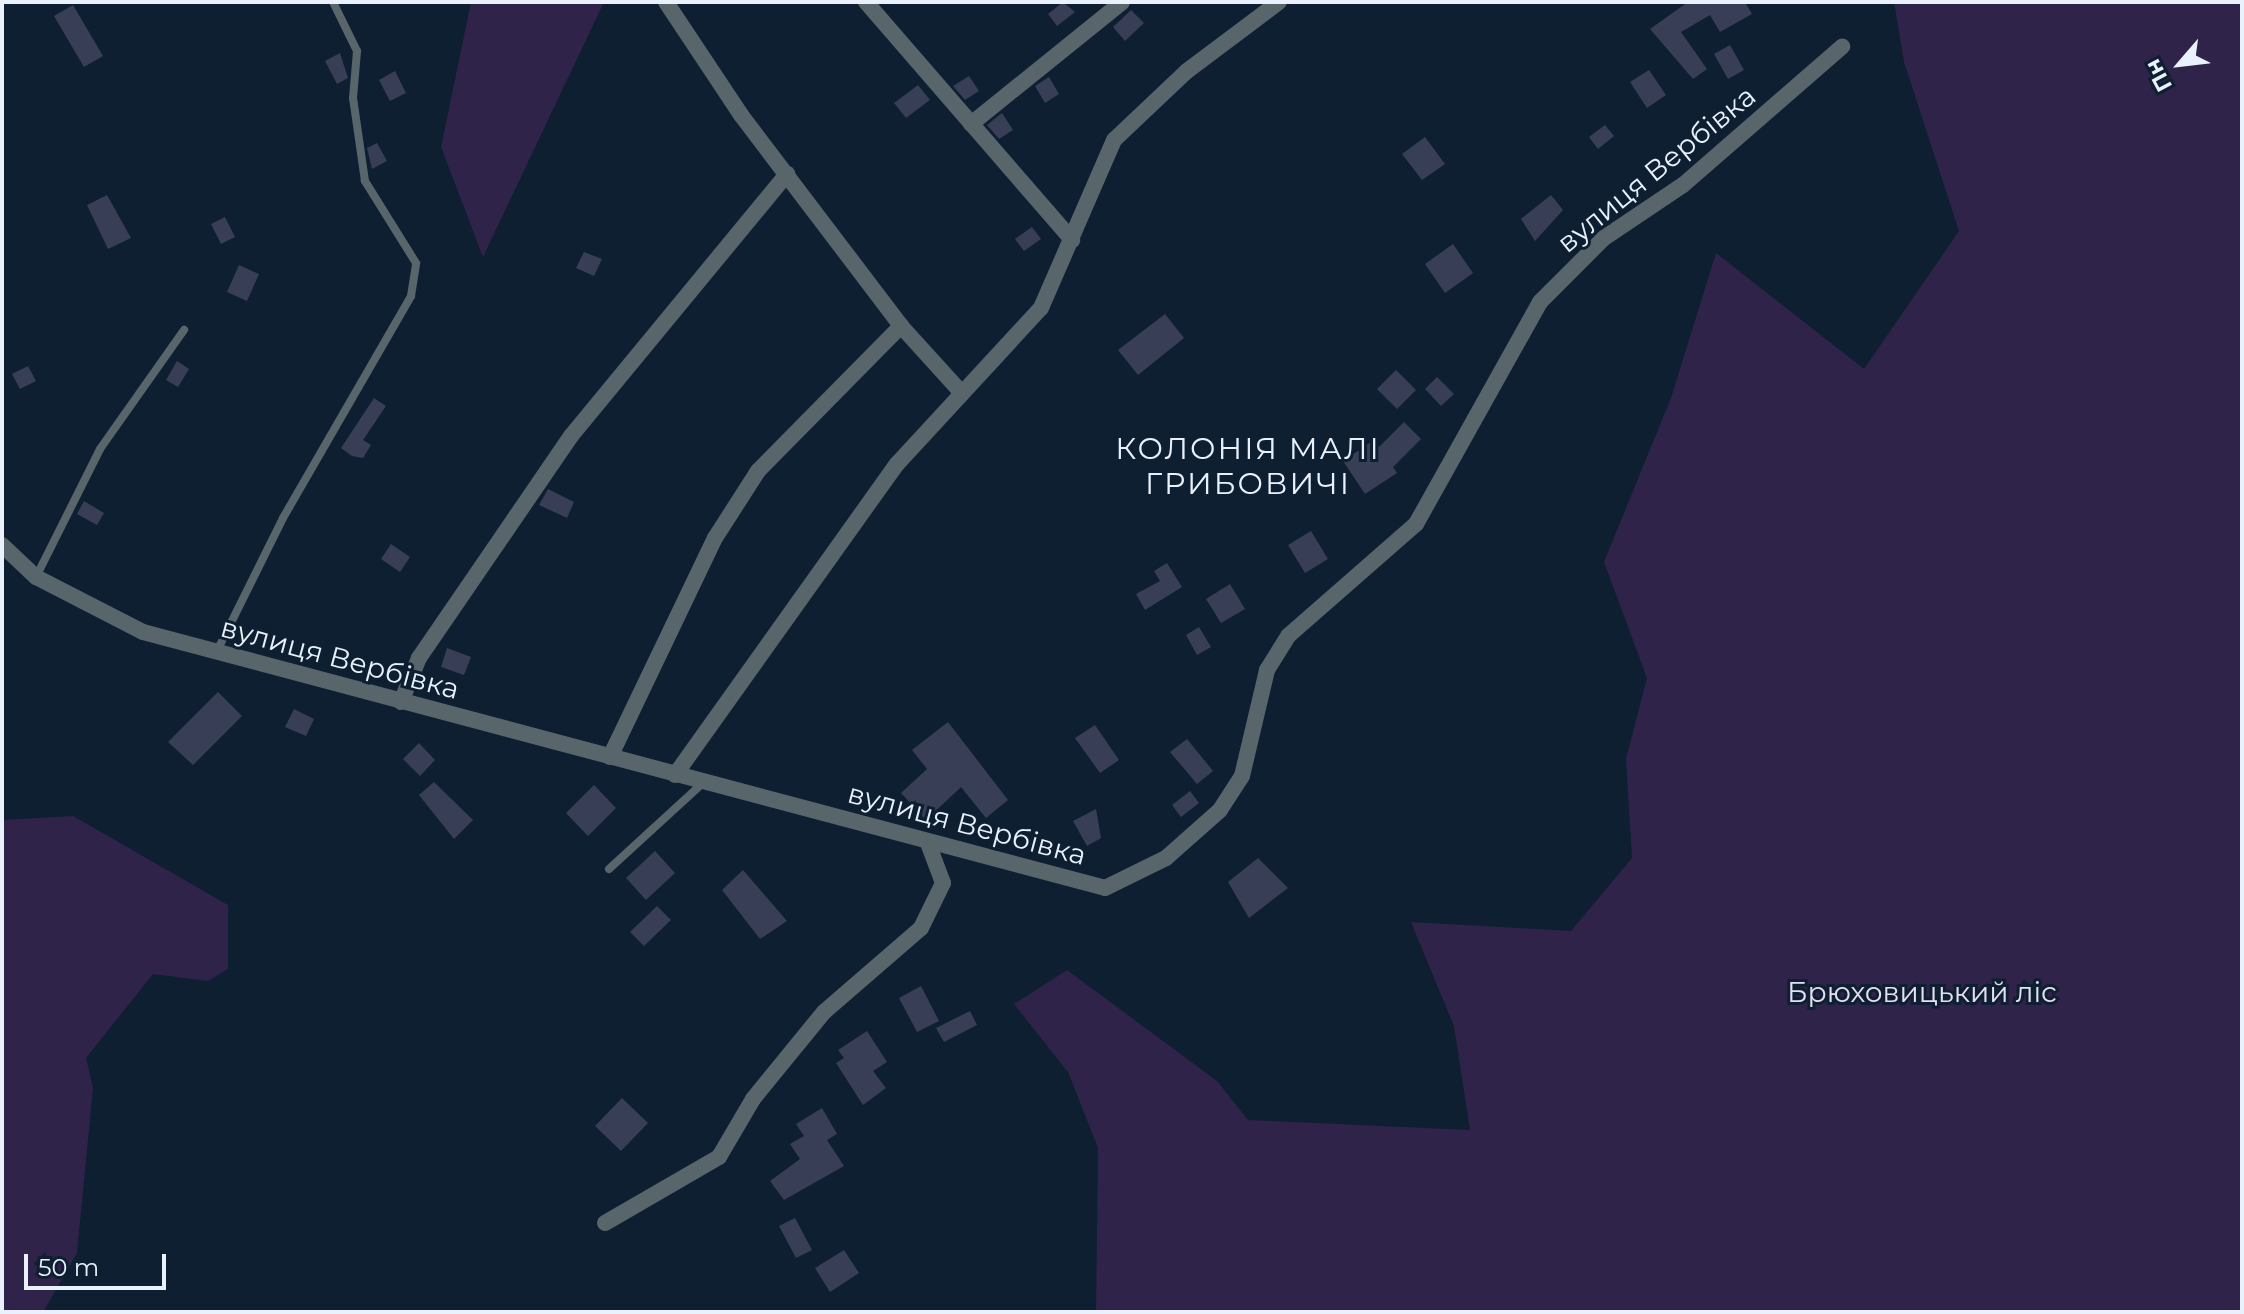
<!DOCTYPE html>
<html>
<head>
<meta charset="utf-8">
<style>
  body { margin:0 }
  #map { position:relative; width:2244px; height:1314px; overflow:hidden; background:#0e1f31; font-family:Montserrat,sans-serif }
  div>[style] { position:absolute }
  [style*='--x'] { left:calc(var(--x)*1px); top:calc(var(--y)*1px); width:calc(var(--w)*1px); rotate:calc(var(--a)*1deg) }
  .green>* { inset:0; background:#2f2349 }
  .building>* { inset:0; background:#383e56 }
  .service>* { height:8px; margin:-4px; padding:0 4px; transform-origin:4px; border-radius:4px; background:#58666c }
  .minor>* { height:16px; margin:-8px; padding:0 8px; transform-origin:8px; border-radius:8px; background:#58666c }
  span { translate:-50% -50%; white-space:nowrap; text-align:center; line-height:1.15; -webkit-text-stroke:6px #0e1f31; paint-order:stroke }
  .street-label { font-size:28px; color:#e9f2fc }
  .park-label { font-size:28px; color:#e4dff2 }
  .neighbourhood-label { font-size:30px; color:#e9f2fc; letter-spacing:2px }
  .frame { position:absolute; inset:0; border:4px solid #e9f2fc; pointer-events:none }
  .north { position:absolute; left:2140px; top:24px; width:80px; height:80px; -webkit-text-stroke:6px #0e1f31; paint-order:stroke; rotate:242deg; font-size:22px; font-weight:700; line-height:32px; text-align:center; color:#e9f2fc }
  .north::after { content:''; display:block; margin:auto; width:28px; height:36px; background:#e9f2fc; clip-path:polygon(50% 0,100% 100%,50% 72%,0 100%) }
  .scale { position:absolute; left:24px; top:1254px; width:142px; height:36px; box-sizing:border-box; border:4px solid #e9f2fc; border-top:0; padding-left:10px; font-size:24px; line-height:28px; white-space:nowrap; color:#e9f2fc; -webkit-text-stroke:6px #0e1f31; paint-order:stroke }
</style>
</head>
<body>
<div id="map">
  <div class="green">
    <div style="clip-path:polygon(471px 2px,604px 2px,483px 257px,441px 147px)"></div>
    <div style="clip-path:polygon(1894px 2px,2242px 2px,2242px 1312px,1096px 1312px,1098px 1148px,1068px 1072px,1014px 1004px,1067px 970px,1217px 1081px,1248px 1120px,1470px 1130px,1454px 1026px,1411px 922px,1571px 931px,1632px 858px,1626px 759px,1647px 678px,1604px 562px,1671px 398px,1716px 253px,1864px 369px,1959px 231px,1904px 62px)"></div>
    <div style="clip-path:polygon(73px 816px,228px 905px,228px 969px,208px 981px,153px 974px,86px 1058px,93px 1088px,77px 1253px,43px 1312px,2px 1312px,2px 820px)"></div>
  </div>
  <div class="building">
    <div style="clip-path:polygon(1063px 2px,1075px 12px,1057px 26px,1048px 14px)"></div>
    <div style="clip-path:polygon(1688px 2px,1745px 2px,1752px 14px,1720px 32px,1710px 15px,1681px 32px,1707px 69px,1693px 79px,1650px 29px)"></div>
    <div style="clip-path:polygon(73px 5px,103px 56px,84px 67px,54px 16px)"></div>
    <div style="clip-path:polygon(1131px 10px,1144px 23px,1125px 41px,1113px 27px)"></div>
    <div style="clip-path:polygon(1730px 45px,1744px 70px,1728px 79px,1714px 54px)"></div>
    <div style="clip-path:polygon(340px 53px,348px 78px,337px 84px,325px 61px)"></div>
    <div style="clip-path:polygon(1649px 70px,1666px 95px,1647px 108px,1630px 82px)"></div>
    <div style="clip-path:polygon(395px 71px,406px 93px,390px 101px,379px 80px)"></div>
    <div style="clip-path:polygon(969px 76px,979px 91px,965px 100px,953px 86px)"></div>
    <div style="clip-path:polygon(1049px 77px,1059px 94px,1045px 103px,1035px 86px)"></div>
    <div style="clip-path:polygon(918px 85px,930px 100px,906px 118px,894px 103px)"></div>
    <div style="clip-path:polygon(1002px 113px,1013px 130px,999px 139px,987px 125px)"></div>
    <div style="clip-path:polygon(1605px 125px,1614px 136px,1598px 149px,1589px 137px)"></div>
    <div style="clip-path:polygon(1425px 137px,1445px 164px,1422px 180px,1402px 154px)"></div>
    <div style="clip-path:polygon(377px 143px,387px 161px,372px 169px,367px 148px)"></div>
    <div style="clip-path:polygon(107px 195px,131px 238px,108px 249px,87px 205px)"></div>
    <div style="clip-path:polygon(1551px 195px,1563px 210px,1535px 241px,1521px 219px)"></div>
    <div style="clip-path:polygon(225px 217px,235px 237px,221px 244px,211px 224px)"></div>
    <div style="clip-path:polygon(1032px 227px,1041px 239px,1024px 251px,1015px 239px)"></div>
    <div style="clip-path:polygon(1453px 244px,1473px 273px,1445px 293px,1425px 264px)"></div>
    <div style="clip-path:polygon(584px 252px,602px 259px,594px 276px,576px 268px)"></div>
    <div style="clip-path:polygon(239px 265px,259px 274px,247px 301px,227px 292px)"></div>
    <div style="clip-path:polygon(1165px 314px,1184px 338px,1138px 375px,1118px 350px)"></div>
    <div style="clip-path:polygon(177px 361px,189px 369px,178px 387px,166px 380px)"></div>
    <div style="clip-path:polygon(28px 366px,36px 381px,20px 389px,12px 374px)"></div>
    <div style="clip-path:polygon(1396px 370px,1416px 390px,1397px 409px,1377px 389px)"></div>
    <div style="clip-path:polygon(1437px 377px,1454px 394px,1441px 406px,1425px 389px)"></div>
    <div style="clip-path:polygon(374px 398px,386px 406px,363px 440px,371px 445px,363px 458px,352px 456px,341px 448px)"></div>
    <div style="clip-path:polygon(1404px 422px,1421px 439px,1393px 467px,1397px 473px,1365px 494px,1343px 461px,1374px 440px,1379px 447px)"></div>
    <div style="clip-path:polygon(548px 489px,574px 502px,567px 518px,539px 505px)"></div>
    <div style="clip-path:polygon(84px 501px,104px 513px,97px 525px,77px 514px)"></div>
    <div style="clip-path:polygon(1311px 531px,1328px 559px,1305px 573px,1288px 545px)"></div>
    <div style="clip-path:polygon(391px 544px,410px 557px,400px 572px,381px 559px)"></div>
    <div style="clip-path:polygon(1167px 563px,1182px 587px,1145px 610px,1136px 594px,1160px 581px,1154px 571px)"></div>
    <div style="clip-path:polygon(1230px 584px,1245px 609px,1221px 623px,1206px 599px)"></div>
    <div style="clip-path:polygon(1199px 627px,1211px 647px,1197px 655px,1186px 635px)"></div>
    <div style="clip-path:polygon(447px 648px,471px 657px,464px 675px,441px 667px)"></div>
    <div style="clip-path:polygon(218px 692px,242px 716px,193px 765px,168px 742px)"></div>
    <div style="clip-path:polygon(294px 709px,314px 719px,306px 736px,285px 727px)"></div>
    <div style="clip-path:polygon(948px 722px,1008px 800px,986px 818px,961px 787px,926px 820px,901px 793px,927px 769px,912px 750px)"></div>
    <div style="clip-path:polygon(1095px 725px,1119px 760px,1100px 773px,1075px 738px)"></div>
    <div style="clip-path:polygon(1187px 739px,1213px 771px,1197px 784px,1170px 752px)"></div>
    <div style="clip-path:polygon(419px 743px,435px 760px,420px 776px,403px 759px)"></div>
    <div style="clip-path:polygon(434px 782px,473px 820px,454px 839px,419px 795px)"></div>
    <div style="clip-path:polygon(594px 785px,616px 808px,588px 836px,566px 813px)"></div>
    <div style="clip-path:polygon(1190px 791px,1199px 803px,1181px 817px,1172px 805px)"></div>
    <div style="clip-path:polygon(1096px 809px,1101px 838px,1087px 846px,1073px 821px)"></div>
    <div style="clip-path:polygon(655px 851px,675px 873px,646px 900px,626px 878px)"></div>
    <div style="clip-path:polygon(1258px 858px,1288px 888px,1249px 918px,1228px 882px)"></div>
    <div style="clip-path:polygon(743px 870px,787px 921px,760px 939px,722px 890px)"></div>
    <div style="clip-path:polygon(657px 906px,671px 920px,644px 946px,630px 932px)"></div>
    <div style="clip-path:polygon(921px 986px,939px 1021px,917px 1032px,899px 998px)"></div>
    <div style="clip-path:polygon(970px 1011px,977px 1025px,944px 1042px,936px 1028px)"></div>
    <div style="clip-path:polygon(867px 1031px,887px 1062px,873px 1071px,886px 1088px,863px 1105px,836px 1063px,844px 1058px,838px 1050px)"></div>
    <div style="clip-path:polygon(622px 1098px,648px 1123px,621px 1151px,595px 1126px)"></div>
    <div style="clip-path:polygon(822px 1108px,837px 1134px,827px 1140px,844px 1166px,784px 1200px,770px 1181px,800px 1159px,790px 1144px,804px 1136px,796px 1124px)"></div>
    <div style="clip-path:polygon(795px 1218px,812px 1250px,796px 1258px,779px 1226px)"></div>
    <div style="clip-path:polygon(844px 1250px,859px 1273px,830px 1292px,815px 1268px)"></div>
  </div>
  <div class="service">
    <div style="--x:36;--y:577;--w:143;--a:-63.4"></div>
    <div style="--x:100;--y:449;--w:146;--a:-54.8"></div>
    <div style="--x:217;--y:651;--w:148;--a:-63.6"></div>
    <div style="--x:283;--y:518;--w:256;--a:-60"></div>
    <div style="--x:411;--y:296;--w:33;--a:-81"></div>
    <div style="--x:416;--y:263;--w:97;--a:-121.9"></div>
    <div style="--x:365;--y:181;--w:84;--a:-98.2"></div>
    <div style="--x:353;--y:98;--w:47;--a:-85.1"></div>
    <div style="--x:357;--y:51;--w:55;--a:-116.1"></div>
    <div style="--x:609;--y:869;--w:127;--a:-42.5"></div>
  </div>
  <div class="minor">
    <div style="--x:666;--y:2;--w:136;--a:56.4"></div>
    <div style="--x:741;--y:115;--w:265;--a:52.8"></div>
    <div style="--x:901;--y:326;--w:86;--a:47.8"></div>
    <div style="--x:866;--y:2;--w:315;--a:49.1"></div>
    <div style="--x:971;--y:124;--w:194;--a:-38.9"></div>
    <div style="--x:2;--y:545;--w:47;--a:43.3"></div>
    <div style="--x:36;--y:577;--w:120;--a:27.2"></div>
    <div style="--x:143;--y:632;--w:995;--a:14.9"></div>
    <div style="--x:1105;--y:888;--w:68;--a:-26.2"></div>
    <div style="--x:1166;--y:858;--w:72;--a:-41.6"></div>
    <div style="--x:1220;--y:810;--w:40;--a:-57.1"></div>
    <div style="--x:1242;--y:776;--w:109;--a:-76.7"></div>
    <div style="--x:1267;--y:670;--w:40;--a:-58"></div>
    <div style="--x:1288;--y:636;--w:170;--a:-41.2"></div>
    <div style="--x:1416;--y:524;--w:254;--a:-60.8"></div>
    <div style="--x:1540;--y:302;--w:91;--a:-45"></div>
    <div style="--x:1604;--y:238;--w:95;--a:-33.9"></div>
    <div style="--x:1683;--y:185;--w:211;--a:-41"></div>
    <div style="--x:401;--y:702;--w:48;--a:-67.8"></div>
    <div style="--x:419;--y:658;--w:269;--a:-55.6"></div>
    <div style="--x:571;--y:436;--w:340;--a:-50.5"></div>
    <div style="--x:610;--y:757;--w:243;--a:-64.4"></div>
    <div style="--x:715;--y:538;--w:80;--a:-57.3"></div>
    <div style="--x:758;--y:471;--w:204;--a:-45.4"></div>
    <div style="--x:675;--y:775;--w:382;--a:-54.5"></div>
    <div style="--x:897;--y:464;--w:212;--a:-47.3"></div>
    <div style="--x:1041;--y:308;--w:183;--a:-66.5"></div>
    <div style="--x:1114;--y:140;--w:100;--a:-43.4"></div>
    <div style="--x:1187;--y:71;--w:115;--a:-36.9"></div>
    <div style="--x:605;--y:1223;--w:132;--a:-30.1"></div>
    <div style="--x:719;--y:1157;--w:67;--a:-59.6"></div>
    <div style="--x:753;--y:1099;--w:112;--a:-50.8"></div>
    <div style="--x:824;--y:1012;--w:128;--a:-40.9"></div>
    <div style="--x:921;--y:928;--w:50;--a:-63.9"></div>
    <div style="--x:943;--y:883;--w:43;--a:-110.6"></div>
  </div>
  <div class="street-label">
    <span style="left:1656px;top:169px;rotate:-39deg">вулиця Вербівка</span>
    <span style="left:340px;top:658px;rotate:15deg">вулиця Вербівка</span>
    <span style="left:967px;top:824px;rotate:15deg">вулиця Вербівка</span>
  </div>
  <div class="park-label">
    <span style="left:1922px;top:992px">Брюховицький ліс</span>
  </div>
  <div class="neighbourhood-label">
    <span style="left:1248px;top:466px">КОЛОНІЯ МАЛІ<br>ГРИБОВИЧІ</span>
  </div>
  <div class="frame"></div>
  <div class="north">Пн</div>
  <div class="scale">50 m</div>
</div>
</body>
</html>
